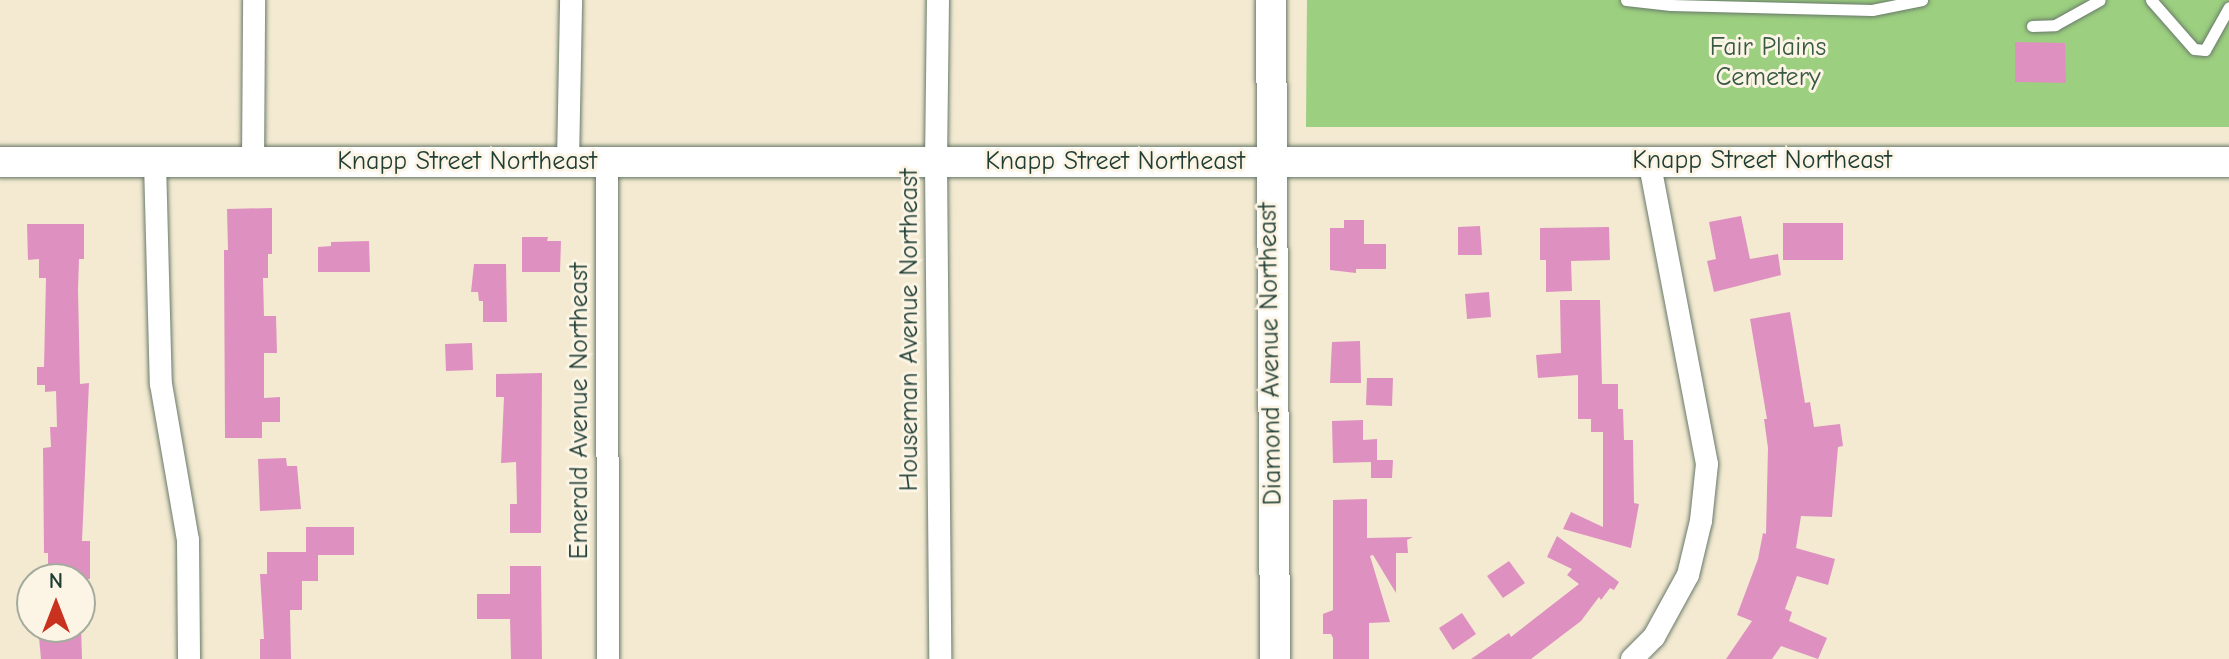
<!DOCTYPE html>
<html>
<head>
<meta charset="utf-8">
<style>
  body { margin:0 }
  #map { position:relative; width:2229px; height:659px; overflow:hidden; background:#f3ead1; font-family:"Comic Neue",sans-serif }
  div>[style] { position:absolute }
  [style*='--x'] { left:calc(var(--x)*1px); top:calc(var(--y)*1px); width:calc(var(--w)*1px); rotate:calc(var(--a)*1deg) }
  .green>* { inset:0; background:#9ccf7f }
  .building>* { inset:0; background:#de91c0 }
  .roads { filter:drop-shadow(0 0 2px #697a6b) drop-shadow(0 0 2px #697a6b) }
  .lane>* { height:11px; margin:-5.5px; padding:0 5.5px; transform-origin:5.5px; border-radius:5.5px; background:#fff }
  .street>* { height:22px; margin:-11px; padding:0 11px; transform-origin:11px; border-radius:11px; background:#fff }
  .secondary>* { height:30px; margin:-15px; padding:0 15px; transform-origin:15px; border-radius:15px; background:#fff }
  span { translate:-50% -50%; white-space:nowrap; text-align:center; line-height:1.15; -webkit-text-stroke:6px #fcf5e5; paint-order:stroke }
  .park-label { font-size:26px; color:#385a43 }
  .street-label { font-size:26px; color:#1f3d34 }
  .north { position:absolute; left:16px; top:563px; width:80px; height:80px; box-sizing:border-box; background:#fcf5e5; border:2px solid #a4ab9e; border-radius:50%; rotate:0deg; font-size:22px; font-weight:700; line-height:32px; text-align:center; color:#1f3d34 }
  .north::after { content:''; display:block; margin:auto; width:28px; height:36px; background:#c8321e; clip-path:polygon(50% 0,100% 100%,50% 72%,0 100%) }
</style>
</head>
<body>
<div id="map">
  <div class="green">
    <div style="clip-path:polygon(1307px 0,2229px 0,2229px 127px,1306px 127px)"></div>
  </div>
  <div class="building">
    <div style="clip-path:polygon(2015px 42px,2065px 43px,2066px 83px,2015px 82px)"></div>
    <div style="clip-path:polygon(272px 208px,272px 254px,268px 254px,268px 278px,263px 278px,264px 316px,276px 316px,277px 353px,264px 353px,264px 398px,280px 397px,280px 422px,262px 422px,262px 438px,225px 438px,224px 250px,228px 250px,227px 209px)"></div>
    <div style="clip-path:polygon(1741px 216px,1750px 259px,1778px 254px,1781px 275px,1714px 292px,1707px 261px,1716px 259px,1709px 222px)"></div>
    <div style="clip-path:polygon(1344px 220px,1364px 220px,1364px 244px,1386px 244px,1386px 269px,1356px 269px,1356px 273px,1330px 270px,1330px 228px,1344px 228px)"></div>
    <div style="clip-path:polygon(1783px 223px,1843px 223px,1843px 260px,1783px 260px)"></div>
    <div style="clip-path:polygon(27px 224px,84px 224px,84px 259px,79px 259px,78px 290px,80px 384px,89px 383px,82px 541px,90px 541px,90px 579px,56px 579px,56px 573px,48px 573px,48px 553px,44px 553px,43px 448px,51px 447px,50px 427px,57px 427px,56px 391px,45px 392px,45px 385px,37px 385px,37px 367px,44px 367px,46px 278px,39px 278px,39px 259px,28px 260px)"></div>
    <div style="clip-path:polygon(1480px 226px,1482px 255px,1458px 255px,1458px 227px)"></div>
    <div style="clip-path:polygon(1609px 227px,1610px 260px,1571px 261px,1572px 291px,1546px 292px,1546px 260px,1540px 260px,1540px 228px)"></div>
    <div style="clip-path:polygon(522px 237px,548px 237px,547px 241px,561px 241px,560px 272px,522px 272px)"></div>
    <div style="clip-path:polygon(369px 241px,370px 272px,318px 272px,318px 247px,331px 246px,331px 242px)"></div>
    <div style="clip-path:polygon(474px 264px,506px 264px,507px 322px,483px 322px,483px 301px,479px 301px,478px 292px,471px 292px)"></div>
    <div style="clip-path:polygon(1489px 292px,1491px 317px,1467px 319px,1465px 294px)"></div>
    <div style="clip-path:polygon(1560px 300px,1600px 300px,1602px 384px,1618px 384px,1618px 409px,1623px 409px,1624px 440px,1633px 440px,1634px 503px,1639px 504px,1631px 548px,1563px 529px,1571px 512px,1603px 527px,1603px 432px,1591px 432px,1591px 419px,1578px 419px,1578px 375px,1538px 378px,1536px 355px,1561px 353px)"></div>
    <div style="clip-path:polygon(1790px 312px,1805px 403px,1810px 402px,1814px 427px,1840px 424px,1843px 446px,1838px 447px,1832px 517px,1801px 516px,1796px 548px,1835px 559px,1828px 585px,1797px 576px,1785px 609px,1792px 612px,1789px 621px,1827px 638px,1818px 659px,1781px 646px,1772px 659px,1726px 659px,1752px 621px,1737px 615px,1758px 559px,1763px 533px,1766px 534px,1768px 448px,1764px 419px,1767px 419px,1750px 319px)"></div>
    <div style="clip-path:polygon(1360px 341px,1361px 383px,1330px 383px,1332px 342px)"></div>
    <div style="clip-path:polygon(472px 343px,473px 370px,446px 371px,445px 344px)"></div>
    <div style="clip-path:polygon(542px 373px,541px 533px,510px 533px,510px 504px,517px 504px,516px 462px,501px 463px,504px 397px,496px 397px,496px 374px)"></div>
    <div style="clip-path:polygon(1367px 378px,1393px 378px,1392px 406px,1366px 405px)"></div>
    <div style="clip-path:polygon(1363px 420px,1363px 440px,1377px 439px,1377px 460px,1393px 460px,1392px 478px,1371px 478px,1371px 462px,1333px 463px,1332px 421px)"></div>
    <div style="clip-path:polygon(286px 458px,287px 466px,297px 466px,301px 509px,260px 511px,258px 459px)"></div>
    <div style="clip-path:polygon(1367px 499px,1367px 538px,1413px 537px,1407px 540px,1408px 553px,1396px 553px,1396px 593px,1373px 555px,1370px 556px,1390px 622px,1369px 623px,1369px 659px,1333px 659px,1333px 638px,1331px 634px,1323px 634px,1323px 614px,1333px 610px,1333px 500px)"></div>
    <div style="clip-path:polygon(306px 527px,354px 527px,354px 555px,318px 555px,318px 581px,302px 581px,302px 610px,290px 610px,291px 659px,260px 659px,260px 639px,264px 639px,260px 574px,267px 574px,267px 552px,306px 552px)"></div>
    <div style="clip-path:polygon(1557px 536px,1619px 582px,1614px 590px,1610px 588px,1601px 600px,1599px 597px,1581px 621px,1531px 659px,1471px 659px,1509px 633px,1511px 637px,1579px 584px,1567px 575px,1572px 569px,1547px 557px)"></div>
    <div style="clip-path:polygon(1509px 561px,1525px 583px,1503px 598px,1487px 576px)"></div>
    <div style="clip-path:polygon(510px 566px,541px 566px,542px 659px,511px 659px,510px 619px,477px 619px,477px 594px,510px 594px)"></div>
    <div style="clip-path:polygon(1462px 613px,1476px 634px,1453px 650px,1439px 628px)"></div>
    <div style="clip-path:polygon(38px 627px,81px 627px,82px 659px,41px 659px)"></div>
  </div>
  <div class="roads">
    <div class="lane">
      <div style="--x:1626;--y:0;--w:45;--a:6.3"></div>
      <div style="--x:1671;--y:5;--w:201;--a:1.4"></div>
      <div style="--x:1872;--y:10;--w:51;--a:-11.3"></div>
      <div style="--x:2151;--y:0;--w:65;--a:48.7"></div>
      <div style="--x:2194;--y:49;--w:11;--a:5"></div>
      <div style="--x:2205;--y:50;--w:49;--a:-60.8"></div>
      <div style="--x:2032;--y:26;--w:23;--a:-2"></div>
      <div style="--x:2055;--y:25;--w:51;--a:-29.1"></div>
    </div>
    <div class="street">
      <div style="--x:938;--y:0;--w:163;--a:90.7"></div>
      <div style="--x:936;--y:163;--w:496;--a:89.5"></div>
      <div style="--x:155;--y:162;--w:222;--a:88.5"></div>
      <div style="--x:161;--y:384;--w:158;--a:80.2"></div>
      <div style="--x:188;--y:540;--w:119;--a:89.5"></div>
      <div style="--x:568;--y:162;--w:162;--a:-88.9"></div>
      <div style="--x:607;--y:162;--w:497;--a:89.9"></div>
      <div style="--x:253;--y:163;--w:163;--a:-89.6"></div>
      <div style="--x:1632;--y:659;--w:31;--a:-45"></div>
      <div style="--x:1654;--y:637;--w:71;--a:-61.3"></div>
      <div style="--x:1688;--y:575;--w:56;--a:-76.5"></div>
      <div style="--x:1701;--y:521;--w:57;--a:-84"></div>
      <div style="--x:1707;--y:464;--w:309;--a:-100.8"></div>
    </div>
    <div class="secondary">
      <div style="--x:1271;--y:0;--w:659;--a:89.65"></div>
      <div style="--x:0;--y:162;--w:2229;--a:0"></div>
    </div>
  </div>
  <div class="park-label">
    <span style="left:1768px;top:63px">Fair Plains<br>Cemetery</span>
  </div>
  <div class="street-label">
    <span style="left:1762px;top:161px">Knapp Street Northeast</span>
    <span style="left:467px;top:162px">Knapp Street Northeast</span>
    <span style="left:1115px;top:162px">Knapp Street Northeast</span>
    <span style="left:910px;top:330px;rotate:-90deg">Houseman Avenue Northeast</span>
    <span style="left:1271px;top:354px;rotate:-91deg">Diamond Avenue Northeast</span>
    <span style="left:580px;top:411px;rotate:-90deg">Emerald Avenue Northeast</span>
  </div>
  <div class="north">N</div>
</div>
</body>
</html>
